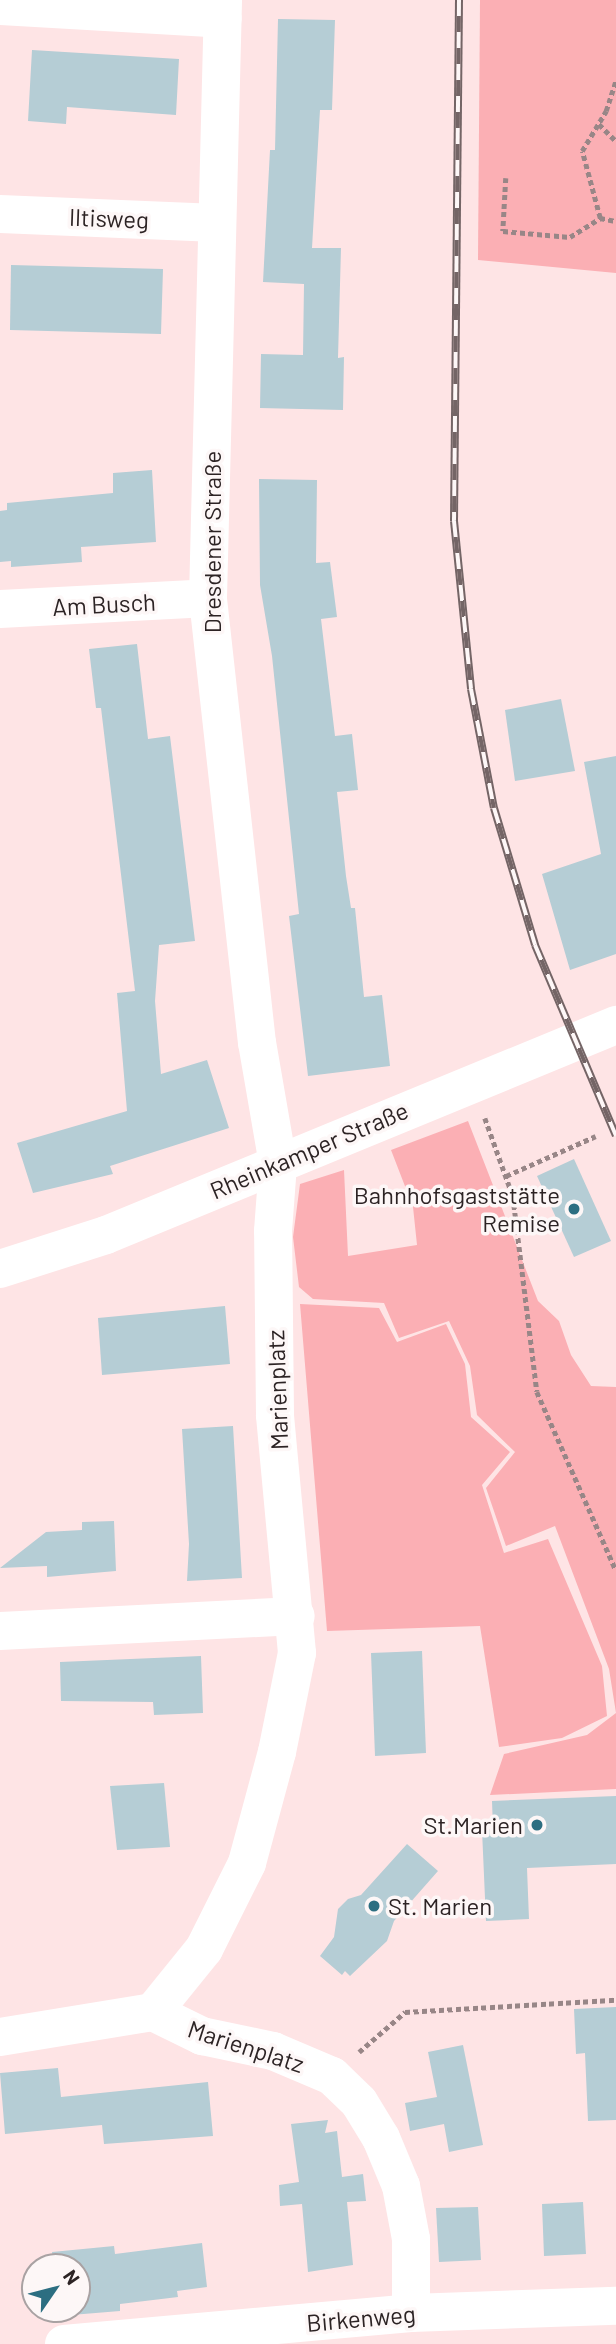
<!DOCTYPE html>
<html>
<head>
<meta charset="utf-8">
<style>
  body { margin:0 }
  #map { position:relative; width:616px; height:2344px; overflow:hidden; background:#fee4e5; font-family:Barlow,sans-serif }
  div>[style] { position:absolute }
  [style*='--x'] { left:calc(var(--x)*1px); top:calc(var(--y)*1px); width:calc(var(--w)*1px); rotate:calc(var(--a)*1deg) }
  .green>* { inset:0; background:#fbafb4 }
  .building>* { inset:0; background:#b5cdd5 }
  .path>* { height:4.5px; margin-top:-2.25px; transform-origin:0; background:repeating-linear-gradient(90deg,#988687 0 5px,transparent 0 8.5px) }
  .minor>* { height:38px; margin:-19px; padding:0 19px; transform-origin:19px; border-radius:19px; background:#fff }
  .rail>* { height:8px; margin-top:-4px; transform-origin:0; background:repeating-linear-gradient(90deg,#fdf7f7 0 16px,#746566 0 32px); box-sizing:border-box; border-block:2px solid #746566 }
  .dots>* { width:19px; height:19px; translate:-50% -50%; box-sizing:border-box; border:4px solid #fdf7f7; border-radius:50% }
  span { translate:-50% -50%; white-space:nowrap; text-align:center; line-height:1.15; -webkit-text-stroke:7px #fdf7f7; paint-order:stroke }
  .street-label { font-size:24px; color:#2c2324 }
  .poi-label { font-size:24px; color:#2c2324 }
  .right { translate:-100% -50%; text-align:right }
  .left { translate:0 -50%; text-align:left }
  .north { position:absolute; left:21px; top:2253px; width:70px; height:70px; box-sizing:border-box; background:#fdf7f7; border:2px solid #a9a2a3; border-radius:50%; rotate:55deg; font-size:19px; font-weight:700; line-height:28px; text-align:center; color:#2c2324 }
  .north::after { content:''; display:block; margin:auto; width:24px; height:32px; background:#2c6e81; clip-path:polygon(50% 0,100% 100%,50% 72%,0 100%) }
</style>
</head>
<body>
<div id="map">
  <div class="green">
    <div style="clip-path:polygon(480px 0,616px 0,616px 273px,478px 260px)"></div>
    <div style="clip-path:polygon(468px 1121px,538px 1301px,559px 1321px,571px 1355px,591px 1386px,616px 1387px,616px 1789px,490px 1795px,504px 1754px,587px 1735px,616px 1713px,609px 1669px,555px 1526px,506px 1546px,486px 1488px,515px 1452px,477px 1415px,470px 1366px,449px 1321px,399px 1338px,384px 1303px,313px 1299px,299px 1287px,293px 1237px,300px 1184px,344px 1170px,348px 1256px,417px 1245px,413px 1207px,391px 1150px)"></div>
    <div style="clip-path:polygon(300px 1304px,379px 1308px,397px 1342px,446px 1324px,465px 1364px,471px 1417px,510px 1452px,482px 1485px,504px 1553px,548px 1539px,602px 1666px,607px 1716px,562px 1738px,499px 1747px,480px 1626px,327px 1631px)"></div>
  </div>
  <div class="building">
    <div style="clip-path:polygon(278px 19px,335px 20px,332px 110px,320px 110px,312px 248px,341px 248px,338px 358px,344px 357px,343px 410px,260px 408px,261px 354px,303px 355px,304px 284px,263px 282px,270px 150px,275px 150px)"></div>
    <div style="clip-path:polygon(32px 50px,179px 59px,176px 115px,67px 107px,66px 124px,28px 121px)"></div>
    <div style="clip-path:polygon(11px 265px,163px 269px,161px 334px,10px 330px)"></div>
    <div style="clip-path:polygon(152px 470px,156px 542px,81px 547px,82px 562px,11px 567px,11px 561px,0 562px,0 511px,7px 510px,7px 503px,113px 493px,113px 473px)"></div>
    <div style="clip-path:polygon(259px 479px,317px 480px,316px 563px,330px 562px,337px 617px,321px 619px,335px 736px,352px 734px,358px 790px,337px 792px,346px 876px,351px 908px,355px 908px,364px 997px,382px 995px,390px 1066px,308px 1076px,289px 916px,299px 914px,272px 656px,260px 585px)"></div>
    <div style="clip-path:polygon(137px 644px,148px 739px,170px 736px,195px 941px,159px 945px,155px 1001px,161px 1074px,207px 1060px,229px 1128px,110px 1166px,113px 1174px,33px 1193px,17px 1143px,127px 1111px,117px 993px,135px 991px,101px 708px,96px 708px,89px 649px)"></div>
    <div style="clip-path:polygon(561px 699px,575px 771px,515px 781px,505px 710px)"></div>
    <div style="clip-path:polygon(616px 756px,616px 954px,570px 970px,542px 874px,601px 854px,584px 762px)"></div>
    <div style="clip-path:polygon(574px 1159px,611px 1241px,574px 1257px,537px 1176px)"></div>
    <div style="clip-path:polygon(225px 1306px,230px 1364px,102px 1375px,98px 1318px)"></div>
    <div style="clip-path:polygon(233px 1426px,242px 1578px,187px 1581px,189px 1544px,182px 1429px)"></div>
    <div style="clip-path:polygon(114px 1521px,116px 1571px,47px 1577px,47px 1566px,0 1568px,46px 1532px,82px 1530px,82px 1522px)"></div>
    <div style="clip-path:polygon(422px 1651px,426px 1753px,375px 1756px,371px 1653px)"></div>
    <div style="clip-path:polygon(201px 1656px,203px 1713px,154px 1715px,153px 1702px,61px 1701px,60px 1662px)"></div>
    <div style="clip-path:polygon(164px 1783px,170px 1847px,117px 1850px,110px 1786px)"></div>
    <div style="clip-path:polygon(616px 1796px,616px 1864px,527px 1868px,529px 1919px,486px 1921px,482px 1830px,493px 1829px,492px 1801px)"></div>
    <div style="clip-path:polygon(407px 1844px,438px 1871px,394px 1921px,387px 1941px,350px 1976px,345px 1971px,342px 1975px,320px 1956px,334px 1937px,338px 1909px,348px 1899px,361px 1895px)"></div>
    <div style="clip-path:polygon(616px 2007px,616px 2120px,588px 2121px,585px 2053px,576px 2054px,574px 2009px)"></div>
    <div style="clip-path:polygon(463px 2045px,483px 2145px,449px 2152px,444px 2124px,410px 2131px,405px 2103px,437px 2097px,428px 2052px)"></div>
    <div style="clip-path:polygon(58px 2068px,61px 2097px,208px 2082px,213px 2136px,104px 2144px,102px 2125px,5px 2134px,0 2073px)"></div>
    <div style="clip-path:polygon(328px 2120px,325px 2133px,337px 2131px,342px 2177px,363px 2174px,366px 2201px,347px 2202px,353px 2265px,308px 2272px,302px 2204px,280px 2206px,279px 2185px,299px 2182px,291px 2124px)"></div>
    <div style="clip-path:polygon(583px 2202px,586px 2254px,544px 2256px,542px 2204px)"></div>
    <div style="clip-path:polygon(478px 2207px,481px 2260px,439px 2262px,436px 2208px)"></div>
    <div style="clip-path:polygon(202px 2243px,207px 2287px,177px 2291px,178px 2297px,120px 2304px,120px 2311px,59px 2316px,58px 2309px,77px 2309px,77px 2267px,54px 2267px,52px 2252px,114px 2246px,115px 2254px)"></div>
  </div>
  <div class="path">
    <div style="--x:599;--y:124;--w:24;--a:45"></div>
    <div style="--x:506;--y:178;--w:53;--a:93.2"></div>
    <div style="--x:503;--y:231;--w:67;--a:5.1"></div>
    <div style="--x:570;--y:237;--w:36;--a:-32"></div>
    <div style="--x:600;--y:218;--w:69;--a:-105"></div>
    <div style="--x:582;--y:151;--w:47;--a:-59"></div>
    <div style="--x:606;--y:111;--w:32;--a:-72"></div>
    <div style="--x:600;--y:218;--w:16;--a:11"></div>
    <div style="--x:485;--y:1118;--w:83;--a:70.3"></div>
    <div style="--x:513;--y:1196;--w:197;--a:83"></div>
    <div style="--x:537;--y:1392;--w:195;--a:66.1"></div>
    <div style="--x:506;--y:1176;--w:98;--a:-24"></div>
    <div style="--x:359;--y:2052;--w:61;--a:-41"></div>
    <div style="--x:405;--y:2012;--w:211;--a:-3.3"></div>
  </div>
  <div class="minor">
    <div style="--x:0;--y:6;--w:223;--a:3.3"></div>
    <div style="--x:0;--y:214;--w:217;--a:2.4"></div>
    <div style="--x:0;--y:609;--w:208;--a:-3"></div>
    <div style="--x:0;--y:1269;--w:111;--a:-17.8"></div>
    <div style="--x:106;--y:1235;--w:552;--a:-22.38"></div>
    <div style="--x:0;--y:1631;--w:296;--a:-2.9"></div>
    <div style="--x:153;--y:2012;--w:81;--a:-51"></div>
    <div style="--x:204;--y:1949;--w:96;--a:-63.4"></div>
    <div style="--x:247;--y:1863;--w:115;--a:-74.9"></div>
    <div style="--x:277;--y:1752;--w:101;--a:-78.6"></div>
    <div style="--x:297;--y:1653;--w:239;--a:-95.3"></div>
    <div style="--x:275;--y:1415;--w:184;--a:-90.6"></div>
    <div style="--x:273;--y:1231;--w:67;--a:-85.7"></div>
    <div style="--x:278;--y:1164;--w:123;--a:-99.8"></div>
    <div style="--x:257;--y:1043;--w:448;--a:-96.3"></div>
    <div style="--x:208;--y:598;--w:598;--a:-88.56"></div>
    <div style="--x:0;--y:2037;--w:155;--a:-9.3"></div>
    <div style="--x:153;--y:2012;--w:55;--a:26.1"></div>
    <div style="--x:202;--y:2036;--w:73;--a:11.9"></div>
    <div style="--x:273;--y:2051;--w:64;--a:23"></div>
    <div style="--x:332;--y:2076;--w:37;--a:44"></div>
    <div style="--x:359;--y:2102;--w:42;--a:58.6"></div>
    <div style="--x:381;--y:2138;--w:52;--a:67.4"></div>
    <div style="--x:401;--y:2186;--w:54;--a:79.3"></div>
    <div style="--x:411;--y:2239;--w:74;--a:90"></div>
    <div style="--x:64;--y:2344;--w:348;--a:-5.1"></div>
    <div style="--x:411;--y:2313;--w:205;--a:-2"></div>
  </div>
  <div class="rail">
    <div style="--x:459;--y:0;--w:521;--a:90.55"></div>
    <div style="--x:454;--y:521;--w:169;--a:84.2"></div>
    <div style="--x:471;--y:689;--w:121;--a:79.1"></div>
    <div style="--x:494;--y:808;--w:143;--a:73.3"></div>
    <div style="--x:535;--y:945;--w:207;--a:67"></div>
  </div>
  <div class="dots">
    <div style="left:574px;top:1209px;background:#2c6e81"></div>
    <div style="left:537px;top:1825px;background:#2c6e81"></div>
    <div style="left:374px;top:1906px;background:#2c6e81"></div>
  </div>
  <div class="street-label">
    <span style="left:109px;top:218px;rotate:2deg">Iltisweg</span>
    <span style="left:212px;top:542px;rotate:-90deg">Dresdener Straße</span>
    <span style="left:104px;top:604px;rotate:-3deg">Am Busch</span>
    <span style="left:309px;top:1150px;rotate:-23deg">Rheinkamper Straße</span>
    <span style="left:277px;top:1390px;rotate:-92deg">Marienplatz</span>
    <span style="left:246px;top:2046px;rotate:18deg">Marienplatz</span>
    <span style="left:361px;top:2318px;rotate:-5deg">Birkenweg</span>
  </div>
  <div class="poi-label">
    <span class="right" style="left:560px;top:1209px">Bahnhofsgaststätte<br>Remise</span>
    <span class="right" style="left:523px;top:1825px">St.Marien</span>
    <span class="left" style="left:388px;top:1906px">St. Marien</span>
  </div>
  <div class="north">N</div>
</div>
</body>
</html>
